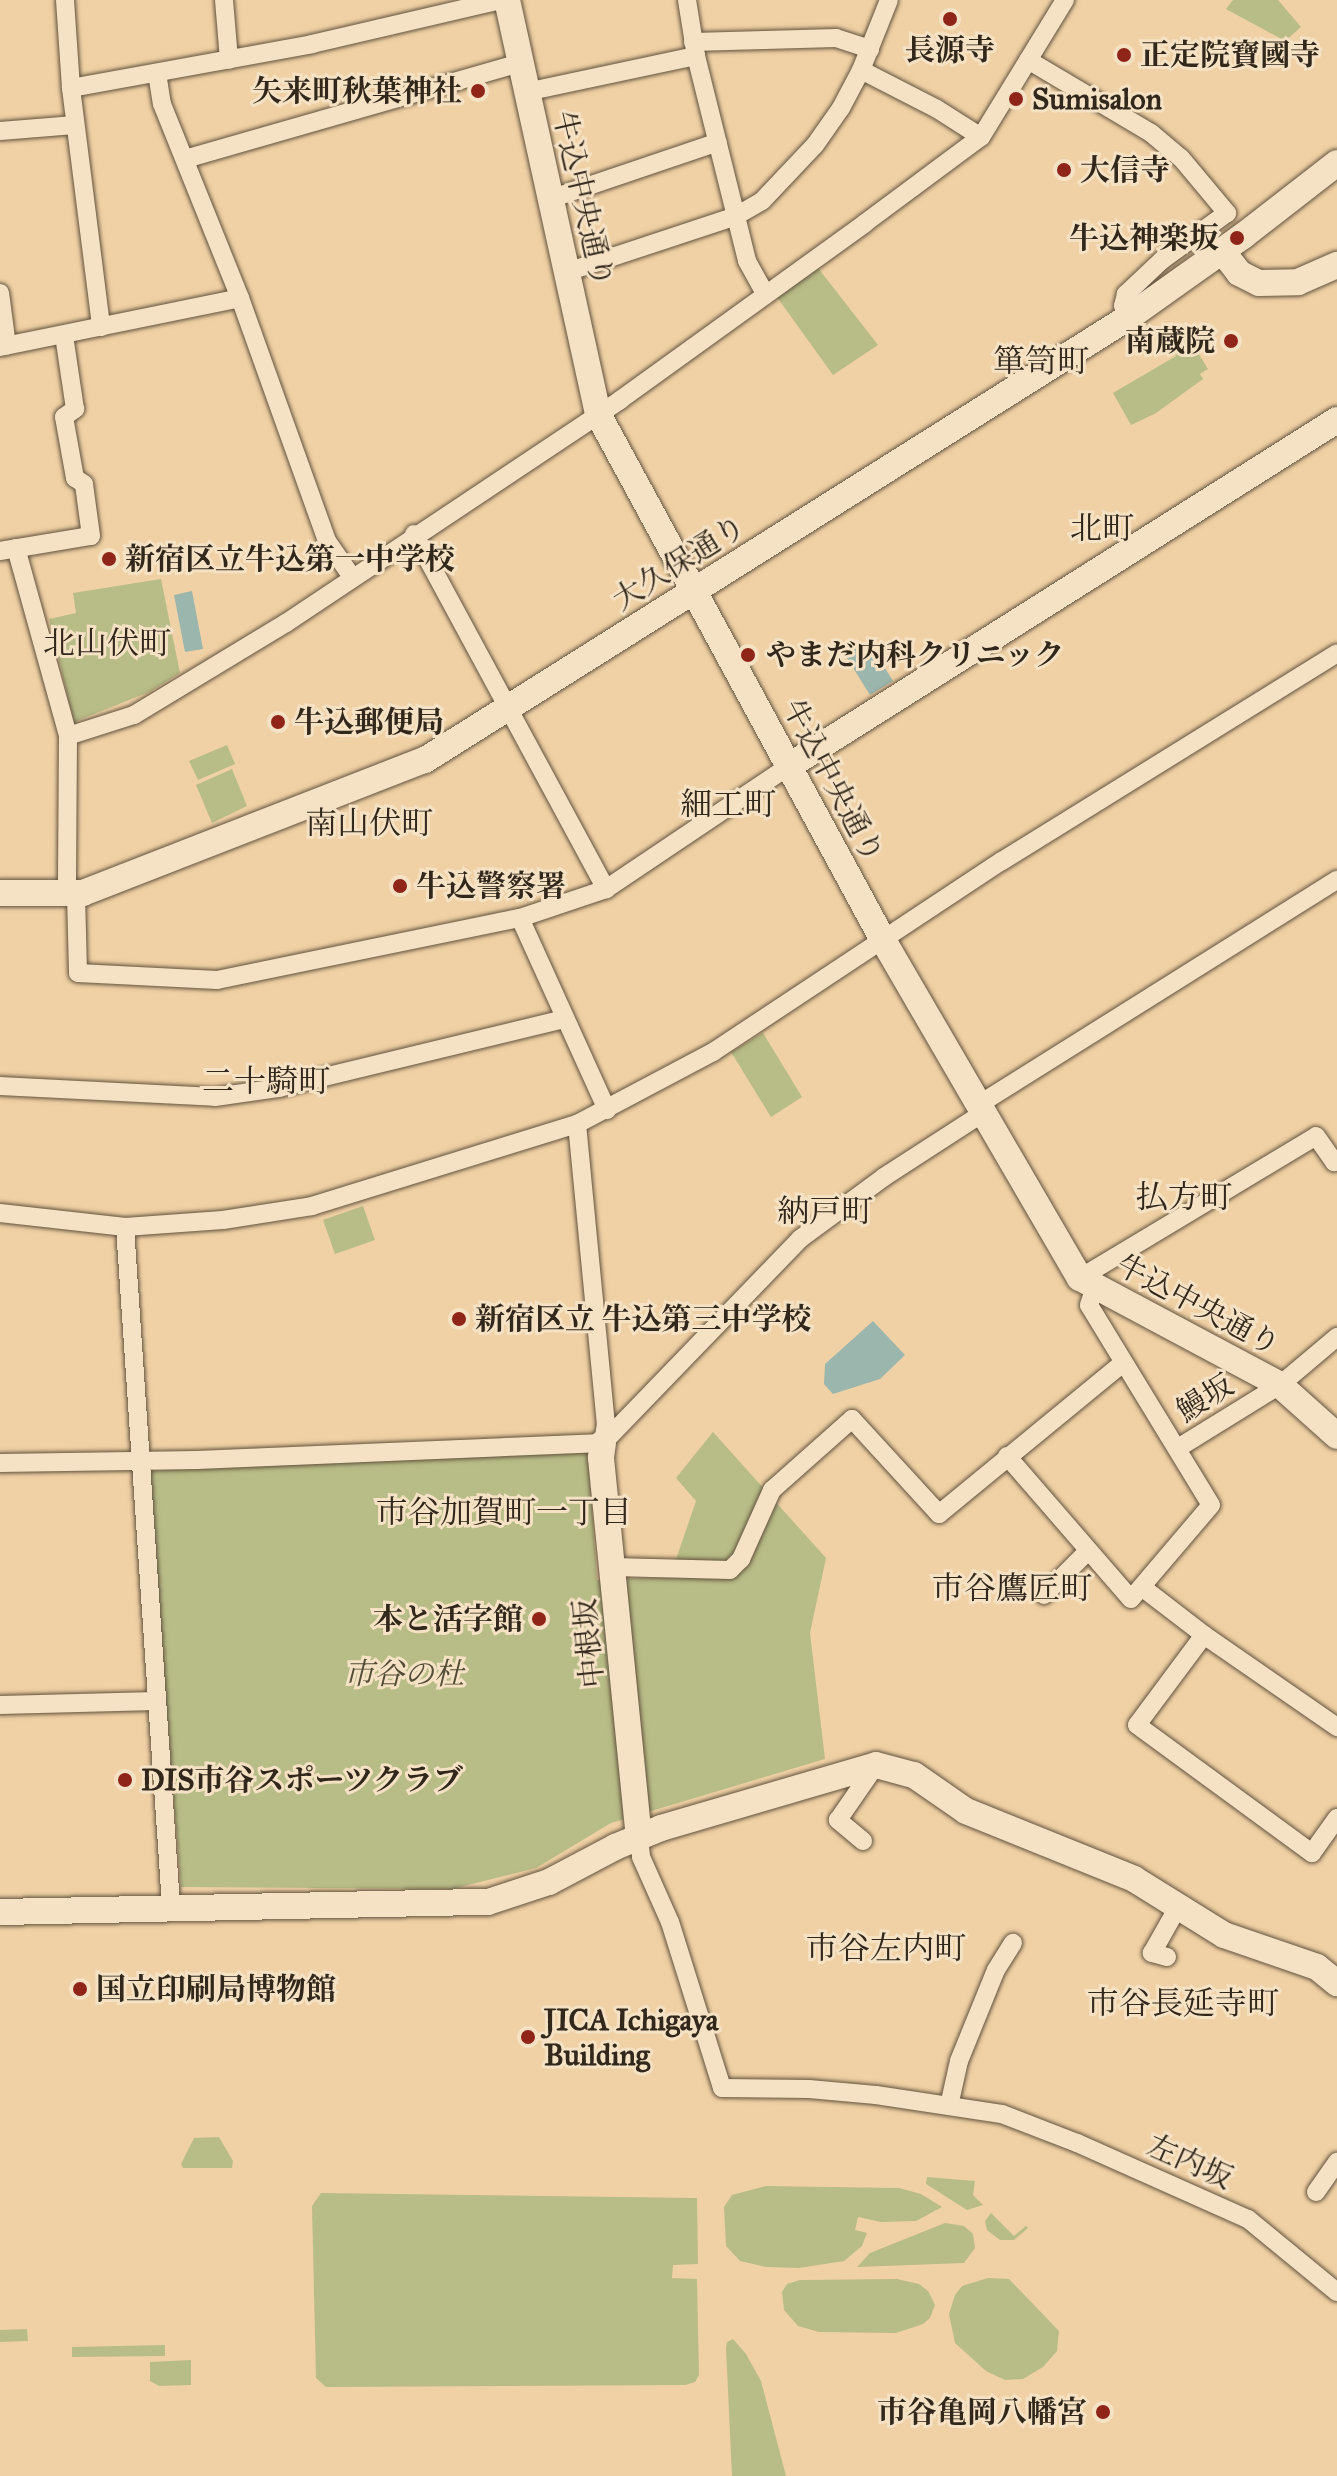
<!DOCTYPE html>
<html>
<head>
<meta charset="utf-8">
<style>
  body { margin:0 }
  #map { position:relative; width:1337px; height:2476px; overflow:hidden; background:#f0d1a5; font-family:"IM FELL Great Primer","Noto Serif JP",serif }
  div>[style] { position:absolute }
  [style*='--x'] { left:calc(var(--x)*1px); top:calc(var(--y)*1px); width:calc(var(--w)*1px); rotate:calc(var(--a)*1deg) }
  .green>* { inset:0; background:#b8bc87 }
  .water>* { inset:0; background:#9bb6ad }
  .roads { filter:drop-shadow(0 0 2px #61523e) drop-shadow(0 0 2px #61523e) }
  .street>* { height:18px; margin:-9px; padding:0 9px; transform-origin:9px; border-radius:9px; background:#f5e1c4 }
  .secondary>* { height:26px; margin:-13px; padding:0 13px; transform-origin:13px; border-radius:13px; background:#f5e1c4 }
  .dots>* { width:22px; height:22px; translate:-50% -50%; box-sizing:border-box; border:4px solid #f5e1c4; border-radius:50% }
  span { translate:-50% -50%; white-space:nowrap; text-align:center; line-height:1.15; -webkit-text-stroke:6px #f5e1c4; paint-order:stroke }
  .poi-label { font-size:30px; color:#31271b; font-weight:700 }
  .left { translate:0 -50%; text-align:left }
  .right { translate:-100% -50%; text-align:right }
  .street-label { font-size:30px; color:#31271b }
  .park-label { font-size:30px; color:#534c36; font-style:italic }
  .neighbourhood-label { font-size:32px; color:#31271b }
</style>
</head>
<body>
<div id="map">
  <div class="green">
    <div style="clip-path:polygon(1233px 0,1278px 0,1301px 27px,1285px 41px,1226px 9px)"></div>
    <div style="clip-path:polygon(815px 264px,878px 345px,833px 375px,774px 293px)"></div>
    <div style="clip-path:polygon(1187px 335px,1208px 369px,1200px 374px,1203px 379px,1156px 413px,1131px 425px,1113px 393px,1176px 356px,1174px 343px)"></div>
    <div style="clip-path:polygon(161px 579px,180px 673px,149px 692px,74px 722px,49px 619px,76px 613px,73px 593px)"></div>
    <div style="clip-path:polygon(227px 745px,235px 764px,198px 780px,189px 761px)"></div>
    <div style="clip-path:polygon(232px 769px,247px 806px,212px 823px,196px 785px)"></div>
    <div style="clip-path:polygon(763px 1033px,802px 1097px,771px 1117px,731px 1052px)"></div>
    <div style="clip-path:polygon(363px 1206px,375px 1240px,335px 1254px,323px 1220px)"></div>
    <div style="clip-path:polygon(713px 1432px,826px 1558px,810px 1633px,825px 1759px,611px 1823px,536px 1868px,452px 1889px,181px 1887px,147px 1471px,588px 1451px,597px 1580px,670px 1577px,696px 1501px,676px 1478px)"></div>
    <div style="clip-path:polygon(219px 2137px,233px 2161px,232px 2168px,183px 2168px,181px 2164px,194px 2138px)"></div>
    <div style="clip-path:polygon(927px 2177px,975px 2181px,973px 2195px,983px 2205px,967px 2210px,926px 2184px)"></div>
    <div style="clip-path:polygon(766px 2186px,899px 2188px,921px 2194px,942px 2207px,916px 2221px,881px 2222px,858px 2217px,855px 2230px,867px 2233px,862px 2246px,844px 2261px,799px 2268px,766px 2267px,740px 2261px,726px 2246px,724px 2207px,732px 2195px)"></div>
    <div style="clip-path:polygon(321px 2193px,697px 2198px,698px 2264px,673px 2265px,672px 2278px,697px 2279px,699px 2375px,695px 2382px,685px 2385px,326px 2387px,316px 2378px,312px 2206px)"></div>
    <div style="clip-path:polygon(991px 2213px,1014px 2236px,1026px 2226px,1028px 2228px,1014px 2240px,1000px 2240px,987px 2230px,985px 2221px)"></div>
    <div style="clip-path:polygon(945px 2223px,964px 2226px,973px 2234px,975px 2248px,964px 2263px,857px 2267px,870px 2253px)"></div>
    <div style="clip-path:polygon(988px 2278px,1009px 2279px,1059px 2331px,1057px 2351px,1043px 2367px,1023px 2379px,1005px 2380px,986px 2371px,955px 2343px,949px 2314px,955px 2295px,962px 2286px)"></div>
    <div style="clip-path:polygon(897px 2279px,919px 2284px,928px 2291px,935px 2305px,930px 2318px,923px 2324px,896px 2333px,819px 2332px,798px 2326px,784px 2310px,782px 2292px,787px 2284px,800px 2280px)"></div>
    <div style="clip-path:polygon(27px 2329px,28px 2341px,0 2342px,0 2330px)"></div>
    <div style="clip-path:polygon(733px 2339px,746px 2354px,761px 2381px,786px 2476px,732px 2476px,726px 2348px,727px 2342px)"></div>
    <div style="clip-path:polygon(165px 2345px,165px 2356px,72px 2357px,72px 2347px)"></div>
    <div style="clip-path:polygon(191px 2360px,191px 2385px,159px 2386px,150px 2381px,150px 2362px)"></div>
  </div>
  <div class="water">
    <div style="clip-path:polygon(192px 591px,203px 649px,185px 652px,174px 595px)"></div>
    <div style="clip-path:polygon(868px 641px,893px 681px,870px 695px,845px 655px)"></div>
    <div style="clip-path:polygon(873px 1321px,905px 1355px,880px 1379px,833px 1394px,824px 1384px,825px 1364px)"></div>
  </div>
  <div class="roads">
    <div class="street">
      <div style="--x:65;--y:0;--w:88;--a:86.1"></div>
      <div style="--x:71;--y:88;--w:241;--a:82.8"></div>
      <div style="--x:224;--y:0;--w:60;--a:85.2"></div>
      <div style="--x:687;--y:0;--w:57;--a:80.9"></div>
      <div style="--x:696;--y:56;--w:211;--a:76"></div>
      <div style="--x:747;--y:261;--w:37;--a:61"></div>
      <div style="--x:693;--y:42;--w:143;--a:-1.6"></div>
      <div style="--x:836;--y:38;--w:36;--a:18"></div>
      <div style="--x:1028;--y:60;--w:143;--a:30.7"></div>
      <div style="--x:1151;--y:133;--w:39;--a:40"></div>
      <div style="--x:1181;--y:158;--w:72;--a:50.1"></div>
      <div style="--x:1227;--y:213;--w:80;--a:144.1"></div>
      <div style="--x:1162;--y:260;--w:50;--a:136.6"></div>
      <div style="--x:1126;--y:294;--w:12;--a:104"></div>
      <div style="--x:1123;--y:306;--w:13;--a:61"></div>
      <div style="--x:861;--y:70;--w:85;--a:27.2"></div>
      <div style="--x:937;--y:109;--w:52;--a:32.5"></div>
      <div style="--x:157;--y:73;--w:31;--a:81"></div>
      <div style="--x:162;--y:104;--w:209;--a:68.1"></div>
      <div style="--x:240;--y:298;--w:258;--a:70.3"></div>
      <div style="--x:327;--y:541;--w:44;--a:55.2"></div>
      <div style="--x:71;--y:88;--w:245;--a:-10.3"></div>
      <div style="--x:312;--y:44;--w:194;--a:-13.1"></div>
      <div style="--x:526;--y:92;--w:174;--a:-12"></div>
      <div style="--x:0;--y:131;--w:75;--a:-4.6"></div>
      <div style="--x:185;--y:159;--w:348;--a:-16"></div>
      <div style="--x:550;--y:199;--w:177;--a:-18.7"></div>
      <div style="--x:567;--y:272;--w:178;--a:-18.3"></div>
      <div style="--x:736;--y:216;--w:30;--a:-30"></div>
      <div style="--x:762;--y:201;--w:77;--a:-46.6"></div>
      <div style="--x:815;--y:145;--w:45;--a:-54.9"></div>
      <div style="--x:841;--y:108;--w:43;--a:-62.2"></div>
      <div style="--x:861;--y:70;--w:75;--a:-68.2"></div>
      <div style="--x:0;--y:293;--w:53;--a:82.5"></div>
      <div style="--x:0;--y:347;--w:245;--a:-11.5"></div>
      <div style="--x:414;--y:534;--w:404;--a:61.6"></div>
      <div style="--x:16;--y:548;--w:195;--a:74.5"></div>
      <div style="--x:68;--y:736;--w:159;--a:90.4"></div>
      <div style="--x:0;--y:551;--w:92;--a:-9.4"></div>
      <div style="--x:91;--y:536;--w:52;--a:-97.7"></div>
      <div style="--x:84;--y:484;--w:11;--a:-146"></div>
      <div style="--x:75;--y:478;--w:62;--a:-100.2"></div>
      <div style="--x:64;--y:417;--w:14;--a:-36"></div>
      <div style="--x:75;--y:409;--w:75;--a:-98.5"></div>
      <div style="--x:68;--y:736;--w:69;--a:-17.7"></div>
      <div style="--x:134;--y:715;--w:178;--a:-31.2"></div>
      <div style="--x:286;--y:623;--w:402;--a:-33.7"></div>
      <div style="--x:620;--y:400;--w:302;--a:-35.8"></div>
      <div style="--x:865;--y:223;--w:144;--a:-36.6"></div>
      <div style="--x:981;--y:137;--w:161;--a:-58.5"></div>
      <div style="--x:76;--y:895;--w:78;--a:88.5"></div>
      <div style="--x:78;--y:973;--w:139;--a:2.9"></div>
      <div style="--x:217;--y:980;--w:309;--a:-11.6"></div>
      <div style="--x:520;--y:918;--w:91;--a:-18.6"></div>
      <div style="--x:606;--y:889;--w:220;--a:-33.9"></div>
      <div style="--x:520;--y:918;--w:211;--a:65.6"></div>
      <div style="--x:0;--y:1086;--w:215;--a:2.9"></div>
      <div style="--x:215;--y:1097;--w:65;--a:-8"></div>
      <div style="--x:279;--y:1088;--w:294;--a:-13.6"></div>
      <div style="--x:978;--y:1105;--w:424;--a:-32.1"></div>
      <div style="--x:577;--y:1124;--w:301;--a:84.5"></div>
      <div style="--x:606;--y:1424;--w:19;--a:99"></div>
      <div style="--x:0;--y:1213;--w:126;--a:6.4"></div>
      <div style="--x:125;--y:1227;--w:98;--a:-4.1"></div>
      <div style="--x:223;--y:1220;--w:90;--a:-8.9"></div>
      <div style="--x:312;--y:1206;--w:277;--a:-17.2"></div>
      <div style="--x:577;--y:1124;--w:154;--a:-27.9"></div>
      <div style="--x:713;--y:1052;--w:346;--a:-33.5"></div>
      <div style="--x:1002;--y:861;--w:394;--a:-31.8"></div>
      <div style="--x:125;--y:1227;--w:681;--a:86.12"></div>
      <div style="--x:1080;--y:1278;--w:275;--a:-31"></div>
      <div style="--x:1316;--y:1136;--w:32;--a:55"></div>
      <div style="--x:1334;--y:1162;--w:3;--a:-18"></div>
      <div style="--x:1178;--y:1448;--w:120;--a:-31.7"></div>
      <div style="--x:1280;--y:1385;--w:75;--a:-40.1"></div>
      <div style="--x:1007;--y:1456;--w:189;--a:49.1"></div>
      <div style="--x:1131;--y:1599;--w:123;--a:-49.6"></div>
      <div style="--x:1211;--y:1505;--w:234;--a:-121.4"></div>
      <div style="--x:1089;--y:1305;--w:19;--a:-72"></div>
      <div style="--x:0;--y:1463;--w:197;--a:-0.9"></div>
      <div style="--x:197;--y:1460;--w:406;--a:-2.4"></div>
      <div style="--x:603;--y:1443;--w:284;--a:-46"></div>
      <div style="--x:800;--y:1239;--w:104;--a:-36.4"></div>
      <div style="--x:884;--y:1177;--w:118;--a:-32.9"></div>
      <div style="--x:613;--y:1567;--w:117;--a:1.5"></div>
      <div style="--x:730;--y:1570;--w:16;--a:-45"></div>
      <div style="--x:741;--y:1559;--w:76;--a:-65.8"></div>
      <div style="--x:772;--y:1490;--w:107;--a:-41.6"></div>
      <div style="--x:852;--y:1419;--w:129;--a:47.5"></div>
      <div style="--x:939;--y:1514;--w:238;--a:-39.4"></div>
      <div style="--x:1143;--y:1588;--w:77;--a:37.6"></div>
      <div style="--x:1204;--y:1635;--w:162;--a:34.7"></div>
      <div style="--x:1044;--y:1595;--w:62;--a:-45"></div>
      <div style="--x:1204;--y:1635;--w:112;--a:126.7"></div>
      <div style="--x:1137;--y:1725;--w:217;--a:36.2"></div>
      <div style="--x:1312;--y:1853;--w:43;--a:-54.5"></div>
      <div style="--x:0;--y:1705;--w:157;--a:-1.5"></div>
      <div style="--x:639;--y:1837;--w:20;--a:84"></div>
      <div style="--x:641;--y:1857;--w:71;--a:66"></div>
      <div style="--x:670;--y:1922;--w:174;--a:72.6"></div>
      <div style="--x:722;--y:2088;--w:87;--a:0.7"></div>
      <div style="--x:809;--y:2089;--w:67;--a:5.1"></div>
      <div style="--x:876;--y:2095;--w:127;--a:8.6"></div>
      <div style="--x:1002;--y:2114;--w:80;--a:21.1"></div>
      <div style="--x:1077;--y:2143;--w:187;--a:24"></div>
      <div style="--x:1248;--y:2219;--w:115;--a:39.4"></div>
      <div style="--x:863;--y:1841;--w:33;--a:-140"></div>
      <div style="--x:838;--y:1820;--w:67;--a:-55.4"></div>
      <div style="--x:1167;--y:1957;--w:16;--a:-165"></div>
      <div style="--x:1152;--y:1953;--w:55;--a:-60.6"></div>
      <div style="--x:949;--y:2106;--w:46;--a:-77.5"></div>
      <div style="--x:959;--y:2061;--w:98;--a:-67.9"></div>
      <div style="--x:996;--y:1970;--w:32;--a:-58"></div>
      <div style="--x:1316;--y:2192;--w:37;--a:-55"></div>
    </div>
    <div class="secondary">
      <div style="--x:507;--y:0;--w:424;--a:77.6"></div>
      <div style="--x:598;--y:414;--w:598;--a:61.55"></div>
      <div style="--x:883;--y:940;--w:391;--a:59.8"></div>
      <div style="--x:1080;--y:1278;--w:227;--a:28.1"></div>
      <div style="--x:1280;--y:1385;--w:76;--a:41.8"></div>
      <div style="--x:1222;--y:251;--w:28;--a:52"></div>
      <div style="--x:1239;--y:273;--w:22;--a:27"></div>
      <div style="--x:1259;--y:283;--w:39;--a:-1"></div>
      <div style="--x:1298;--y:282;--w:43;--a:-23.6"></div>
      <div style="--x:789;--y:766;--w:648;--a:-32.27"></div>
      <div style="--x:0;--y:893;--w:83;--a:0"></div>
      <div style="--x:83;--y:893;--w:367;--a:-21.3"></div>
      <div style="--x:425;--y:760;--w:832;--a:-32.18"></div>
      <div style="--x:1129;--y:317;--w:140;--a:-35.4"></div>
      <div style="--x:1243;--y:236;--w:119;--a:-37.8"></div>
      <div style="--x:603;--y:1443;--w:15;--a:98"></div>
      <div style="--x:601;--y:1458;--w:381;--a:84.3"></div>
      <div style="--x:0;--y:1912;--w:488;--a:-1.2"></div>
      <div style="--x:488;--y:1902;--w:64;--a:-18.2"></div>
      <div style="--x:549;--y:1882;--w:75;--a:-27.9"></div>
      <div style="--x:615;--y:1847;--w:50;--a:-22.4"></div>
      <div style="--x:661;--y:1828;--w:224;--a:-16.3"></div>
      <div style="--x:876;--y:1765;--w:39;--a:15"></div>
      <div style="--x:914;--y:1775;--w:63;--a:34.7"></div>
      <div style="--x:966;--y:1811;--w:181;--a:22"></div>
      <div style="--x:1134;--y:1879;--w:106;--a:31.9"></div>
      <div style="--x:1224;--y:1935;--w:98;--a:19"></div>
      <div style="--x:1317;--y:1967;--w:26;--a:39"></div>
    </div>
  </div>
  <div class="dots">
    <div style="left:950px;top:19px;background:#8f2418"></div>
    <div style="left:1124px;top:55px;background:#8f2418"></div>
    <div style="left:478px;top:91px;background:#8f2418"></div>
    <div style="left:1016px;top:99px;background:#8f2418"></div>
    <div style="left:1064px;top:170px;background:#8f2418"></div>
    <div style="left:1237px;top:238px;background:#8f2418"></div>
    <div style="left:1231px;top:341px;background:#8f2418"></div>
    <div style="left:109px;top:559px;background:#8f2418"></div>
    <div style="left:748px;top:655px;background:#8f2418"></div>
    <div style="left:278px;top:722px;background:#8f2418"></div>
    <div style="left:400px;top:886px;background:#8f2418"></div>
    <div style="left:459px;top:1319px;background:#8f2418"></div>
    <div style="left:539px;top:1619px;background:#8f2418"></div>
    <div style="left:125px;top:1780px;background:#8f2418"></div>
    <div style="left:80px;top:1989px;background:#8f2418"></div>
    <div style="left:528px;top:2037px;background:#8f2418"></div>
    <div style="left:1103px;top:2412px;background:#8f2418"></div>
  </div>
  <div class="poi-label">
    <span style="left:950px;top:50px">長源寺</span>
    <span class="left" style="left:1140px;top:55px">正定院寶國寺</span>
    <span class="right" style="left:462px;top:91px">矢来町秋葉神社</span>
    <span class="left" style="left:1032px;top:99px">Sumisalon</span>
    <span class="left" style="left:1080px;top:170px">大信寺</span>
    <span class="right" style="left:1219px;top:238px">牛込神楽坂</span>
    <span class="right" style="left:1215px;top:341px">南蔵院</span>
    <span class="left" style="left:125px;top:559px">新宿区立牛込第一中学校</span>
    <span class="left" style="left:766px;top:655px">やまだ内科クリニック</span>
    <span class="left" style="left:294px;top:722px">牛込郵便局</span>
    <span class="left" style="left:416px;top:886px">牛込警察署</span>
    <span class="left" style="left:475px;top:1319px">新宿区立 牛込第三中学校</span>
    <span class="right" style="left:523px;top:1619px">本と活字館</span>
    <span class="left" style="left:141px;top:1780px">DIS市谷スポーツクラブ</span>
    <span class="left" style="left:96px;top:1989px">国立印刷局博物館</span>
    <span class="left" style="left:544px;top:2037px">JICA Ichigaya<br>Building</span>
    <span class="right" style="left:1087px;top:2412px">市谷亀岡八幡宮</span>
  </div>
  <div class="street-label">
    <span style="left:583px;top:199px;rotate:77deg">牛込中央通り</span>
    <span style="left:679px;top:563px;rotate:-32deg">大久保通り</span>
    <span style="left:833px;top:781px;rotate:62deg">牛込中央通り</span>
    <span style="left:1198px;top:1305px;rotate:28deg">牛込中央通り</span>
    <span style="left:1205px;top:1398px;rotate:-32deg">鰻坂</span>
    <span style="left:589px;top:1643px;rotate:-96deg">中根坂</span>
    <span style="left:1190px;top:2162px;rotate:24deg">左内坂</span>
  </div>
  <div class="park-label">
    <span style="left:404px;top:1674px">市谷の杜</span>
  </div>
  <div class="neighbourhood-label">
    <span style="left:1041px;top:362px">箪笥町</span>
    <span style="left:1102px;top:529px">北町</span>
    <span style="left:107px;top:644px">北山伏町</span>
    <span style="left:728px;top:805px">細工町</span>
    <span style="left:369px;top:824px">南山伏町</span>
    <span style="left:266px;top:1082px">二十騎町</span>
    <span style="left:1184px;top:1198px">払方町</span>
    <span style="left:825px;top:1212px">納戸町</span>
    <span style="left:504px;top:1513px">市谷加賀町一丁目</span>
    <span style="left:1012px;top:1589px">市谷鷹匠町</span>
    <span style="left:886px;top:1949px">市谷左内町</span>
    <span style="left:1183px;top:2004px">市谷長延寺町</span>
  </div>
</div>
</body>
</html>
